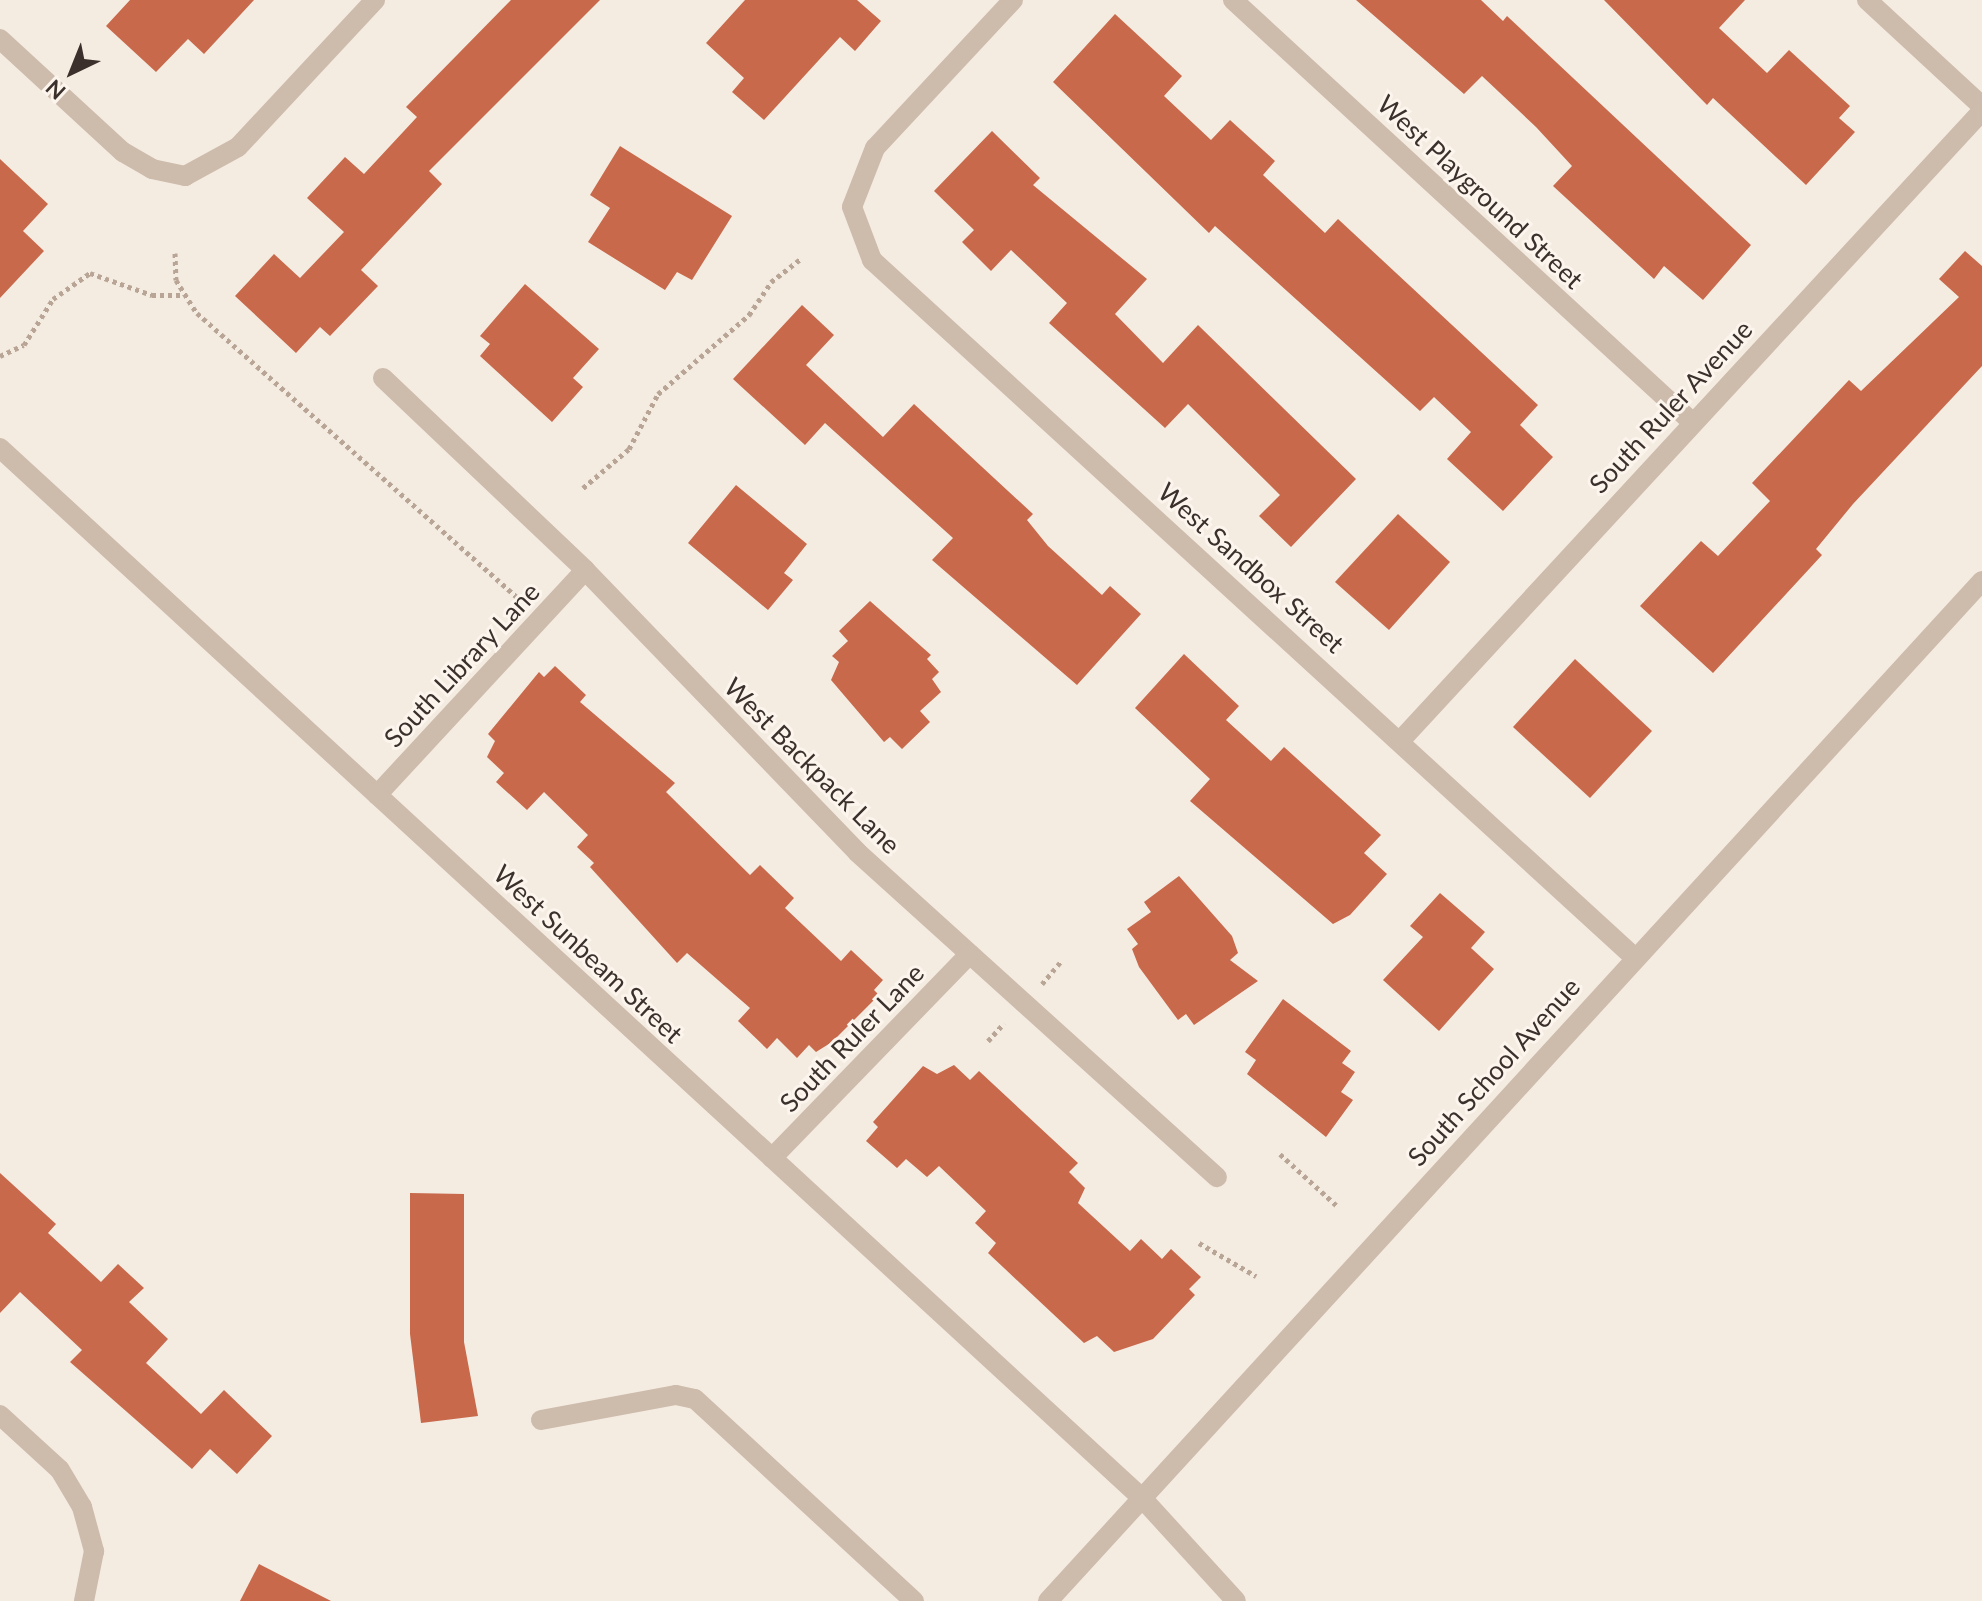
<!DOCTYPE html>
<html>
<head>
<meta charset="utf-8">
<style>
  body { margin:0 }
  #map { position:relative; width:1982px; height:1601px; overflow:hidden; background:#f4ebe1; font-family:Lato,sans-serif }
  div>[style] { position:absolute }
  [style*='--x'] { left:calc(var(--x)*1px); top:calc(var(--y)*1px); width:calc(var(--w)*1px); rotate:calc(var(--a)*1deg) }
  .building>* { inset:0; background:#c8694b }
  .path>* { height:5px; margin-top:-2.5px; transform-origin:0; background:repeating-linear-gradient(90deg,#b9a596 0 4px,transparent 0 8px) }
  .service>* { height:20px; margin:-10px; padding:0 10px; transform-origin:10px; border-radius:10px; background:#cdbbac }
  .minor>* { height:20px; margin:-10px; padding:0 10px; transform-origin:10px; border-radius:10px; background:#cdbbac }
  .tertiary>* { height:20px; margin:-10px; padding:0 10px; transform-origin:10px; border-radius:10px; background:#cdbbac }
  span { translate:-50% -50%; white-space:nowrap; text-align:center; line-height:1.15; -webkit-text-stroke:6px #fbf5ee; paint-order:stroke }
  .street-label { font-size:26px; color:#3b302b }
  .north { position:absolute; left:32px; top:32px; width:80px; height:80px; -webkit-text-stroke:6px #fbf5ee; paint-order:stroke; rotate:223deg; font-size:22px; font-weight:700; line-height:32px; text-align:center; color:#3b302b }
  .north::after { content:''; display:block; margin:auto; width:28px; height:36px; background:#3b302b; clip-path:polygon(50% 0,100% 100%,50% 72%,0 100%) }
</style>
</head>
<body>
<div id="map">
  <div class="building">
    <div style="clip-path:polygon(130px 0,254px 0,204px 54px,188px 39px,156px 72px,106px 26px)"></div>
    <div style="clip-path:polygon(511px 0,600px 0,429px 171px,442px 184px,361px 270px,378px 286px,330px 336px,320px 327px,296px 353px,235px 296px,274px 254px,300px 278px,344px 232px,307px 198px,345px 157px,364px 174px,417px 117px,406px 107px)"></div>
    <div style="clip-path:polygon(745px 0,857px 0,881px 21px,855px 51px,840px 37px,764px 120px,732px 92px,744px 78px,706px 43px)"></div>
    <div style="clip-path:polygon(1356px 0,1481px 0,1503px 21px,1507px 16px,1751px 245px,1703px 300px,1664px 266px,1654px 279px,1553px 186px,1572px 166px,1536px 127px,1482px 76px,1464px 94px)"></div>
    <div style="clip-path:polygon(1604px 0,1745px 0,1719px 28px,1767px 73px,1789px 50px,1850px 106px,1839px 118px,1855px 132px,1806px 185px,1713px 98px,1707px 105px)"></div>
    <div style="clip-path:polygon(1115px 14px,1182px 76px,1164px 96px,1211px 140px,1230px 120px,1275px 161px,1263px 175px,1325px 233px,1338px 219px,1538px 405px,1520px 425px,1553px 457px,1503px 511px,1447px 459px,1471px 432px,1434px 397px,1420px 411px,1215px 226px,1209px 233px,1053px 82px)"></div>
    <div style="clip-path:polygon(992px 131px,1040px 178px,1033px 185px,1147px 279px,1115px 314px,1163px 363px,1198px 325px,1356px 479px,1291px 547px,1259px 516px,1280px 495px,1188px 404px,1165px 428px,1049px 323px,1067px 303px,1011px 250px,991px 271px,962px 242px,974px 230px,934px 191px)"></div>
    <div style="clip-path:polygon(620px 146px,732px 216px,692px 280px,677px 272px,665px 290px,588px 242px,610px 208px,590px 195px)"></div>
    <div style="clip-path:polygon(0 159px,48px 204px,23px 231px,44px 251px,0 298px)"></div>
    <div style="clip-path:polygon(1965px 251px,1982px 266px,1982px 366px,1853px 504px,1816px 549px,1822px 555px,1713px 673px,1640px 606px,1701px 541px,1718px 556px,1770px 501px,1752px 483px,1849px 380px,1861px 391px,1959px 297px,1939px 279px)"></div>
    <div style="clip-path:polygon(525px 284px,599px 349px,573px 378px,583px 387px,552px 422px,480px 356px,490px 344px,480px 336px)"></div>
    <div style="clip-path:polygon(802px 305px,834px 335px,806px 365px,883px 437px,914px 404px,1033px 514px,1027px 520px,1048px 546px,1102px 595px,1110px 586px,1141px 614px,1077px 685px,932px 560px,953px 538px,825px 423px,805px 445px,733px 379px)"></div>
    <div style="clip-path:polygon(736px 485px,807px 544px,784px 573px,793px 580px,768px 610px,688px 543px)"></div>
    <div style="clip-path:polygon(1398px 514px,1450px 562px,1389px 630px,1335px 582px)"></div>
    <div style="clip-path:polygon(870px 601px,931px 655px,927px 659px,939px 672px,932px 679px,941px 692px,920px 711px,930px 722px,902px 749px,890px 737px,884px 742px,831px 680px,839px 662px,832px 656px,848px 641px,839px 631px)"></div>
    <div style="clip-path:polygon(1184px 654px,1239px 706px,1226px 720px,1271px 761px,1284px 747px,1381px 835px,1364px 853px,1387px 874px,1350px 915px,1333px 924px,1190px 801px,1210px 779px,1135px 708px)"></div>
    <div style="clip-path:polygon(1575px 659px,1652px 731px,1590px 798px,1513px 727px)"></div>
    <div style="clip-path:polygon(555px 666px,586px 695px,580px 702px,675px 783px,666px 792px,750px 875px,760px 865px,794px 898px,785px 908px,841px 961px,851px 950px,883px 980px,874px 990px,879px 995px,832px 1042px,816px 1052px,809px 1045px,797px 1058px,777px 1038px,767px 1049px,738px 1021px,750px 1008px,687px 953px,677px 963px,590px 867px,594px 863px,577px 847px,588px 835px,544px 792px,527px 810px,496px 782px,504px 773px,487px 757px,495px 741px,488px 734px,539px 672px,544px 677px)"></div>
    <div style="clip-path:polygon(1179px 876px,1232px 936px,1238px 953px,1230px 960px,1258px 981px,1194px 1025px,1186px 1014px,1178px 1020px,1139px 967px,1132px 949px,1138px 944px,1127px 929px,1151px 912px,1144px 902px)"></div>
    <div style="clip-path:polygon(1440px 893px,1485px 932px,1471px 948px,1494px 969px,1439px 1031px,1383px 980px,1423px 937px,1410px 926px)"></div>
    <div style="clip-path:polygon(1283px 999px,1351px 1051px,1342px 1063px,1355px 1072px,1341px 1092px,1353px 1100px,1326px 1137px,1247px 1074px,1256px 1060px,1245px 1052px)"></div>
    <div style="clip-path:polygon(954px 1065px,970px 1080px,979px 1071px,1078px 1163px,1069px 1172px,1085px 1188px,1078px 1203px,1130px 1251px,1141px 1239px,1162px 1259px,1171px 1249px,1201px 1277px,1189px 1289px,1195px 1295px,1153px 1339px,1114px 1352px,1097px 1336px,1084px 1343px,988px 1253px,996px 1243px,975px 1223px,986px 1211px,939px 1166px,927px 1177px,906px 1159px,897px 1168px,866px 1141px,878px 1127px,873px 1122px,923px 1066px,937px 1074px)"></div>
    <div style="clip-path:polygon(0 1173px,56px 1224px,48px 1233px,101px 1282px,118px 1264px,144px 1288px,129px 1302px,168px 1339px,146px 1363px,201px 1414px,224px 1390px,272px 1436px,237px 1474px,210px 1449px,192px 1469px,70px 1362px,82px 1350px,20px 1292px,0 1313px)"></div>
    <div style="clip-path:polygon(410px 1193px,464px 1194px,464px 1342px,478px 1416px,421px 1423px,410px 1334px)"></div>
    <div style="clip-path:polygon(259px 1564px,331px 1601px,240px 1601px)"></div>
  </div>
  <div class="path">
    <div style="--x:175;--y:253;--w:27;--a:88"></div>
    <div style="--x:176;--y:280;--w:39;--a:58"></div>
    <div style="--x:197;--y:313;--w:432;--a:41.6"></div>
    <div style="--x:0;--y:356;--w:26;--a:-25"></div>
    <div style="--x:24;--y:345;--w:54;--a:-57.8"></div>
    <div style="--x:53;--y:299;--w:45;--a:-35.1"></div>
    <div style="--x:90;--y:273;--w:66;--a:19.5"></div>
    <div style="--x:152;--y:295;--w:30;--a:0"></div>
    <div style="--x:583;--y:488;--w:60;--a:-40.3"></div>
    <div style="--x:629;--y:449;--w:62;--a:-62.2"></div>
    <div style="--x:658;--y:394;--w:121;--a:-41"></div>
    <div style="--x:749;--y:315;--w:40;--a:-56"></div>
    <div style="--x:771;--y:282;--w:37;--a:-38"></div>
    <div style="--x:1042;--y:984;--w:31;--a:-50"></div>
    <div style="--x:988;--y:1041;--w:24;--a:-48"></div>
    <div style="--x:1280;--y:1154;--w:76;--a:42.3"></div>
    <div style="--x:1199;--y:1243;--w:66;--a:30.1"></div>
  </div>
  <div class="service">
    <div style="--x:541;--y:1420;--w:137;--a:-10.5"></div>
    <div style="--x:676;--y:1395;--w:19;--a:12"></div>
    <div style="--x:695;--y:1399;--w:298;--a:42.7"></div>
    <div style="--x:1142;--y:1498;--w:139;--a:47.6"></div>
  </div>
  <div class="minor">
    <div style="--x:1013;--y:0;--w:202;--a:133"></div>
    <div style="--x:875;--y:148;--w:63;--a:111.3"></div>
    <div style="--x:852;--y:207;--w:57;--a:69.3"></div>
    <div style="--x:872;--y:260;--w:1031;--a:42.45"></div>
    <div style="--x:1233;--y:0;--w:624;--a:42.6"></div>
    <div style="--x:1867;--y:0;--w:156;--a:42.7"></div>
    <div style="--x:0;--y:39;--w:167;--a:42.6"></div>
    <div style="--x:123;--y:152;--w:34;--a:30"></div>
    <div style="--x:152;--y:169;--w:34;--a:12"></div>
    <div style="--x:185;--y:176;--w:60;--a:-28.7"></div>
    <div style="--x:238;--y:147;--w:201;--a:-47"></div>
    <div style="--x:383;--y:378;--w:279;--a:43.5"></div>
    <div style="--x:585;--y:570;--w:392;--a:46"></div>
    <div style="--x:857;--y:852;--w:485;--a:42.1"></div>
    <div style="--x:1401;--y:740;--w:856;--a:-47.27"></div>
    <div style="--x:377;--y:795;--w:306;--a:-47.2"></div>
    <div style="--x:772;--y:1158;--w:284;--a:-45.9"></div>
    <div style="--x:0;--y:1415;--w:81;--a:42.5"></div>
    <div style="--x:60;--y:1470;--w:43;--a:59.3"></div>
    <div style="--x:82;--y:1507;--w:46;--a:74.7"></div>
    <div style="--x:94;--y:1551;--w:51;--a:101.3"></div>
  </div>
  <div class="tertiary">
    <div style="--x:0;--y:448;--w:1551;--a:42.6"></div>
    <div style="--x:1048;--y:1601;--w:1383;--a:-47.52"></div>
  </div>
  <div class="street-label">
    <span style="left:1480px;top:192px;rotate:43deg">West Playground Street</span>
    <span style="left:1671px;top:407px;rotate:-47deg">South Ruler Avenue</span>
    <span style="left:1251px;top:568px;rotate:42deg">West Sandbox Street</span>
    <span style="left:462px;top:665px;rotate:-47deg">South Library Lane</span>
    <span style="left:812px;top:766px;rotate:45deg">West Backpack Lane</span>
    <span style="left:588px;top:954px;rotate:43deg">West Sunbeam Street</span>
    <span style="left:852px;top:1038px;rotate:-46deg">South Ruler Lane</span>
    <span style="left:1494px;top:1072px;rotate:-48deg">South School Avenue</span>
  </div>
  <div class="north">N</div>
</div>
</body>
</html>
